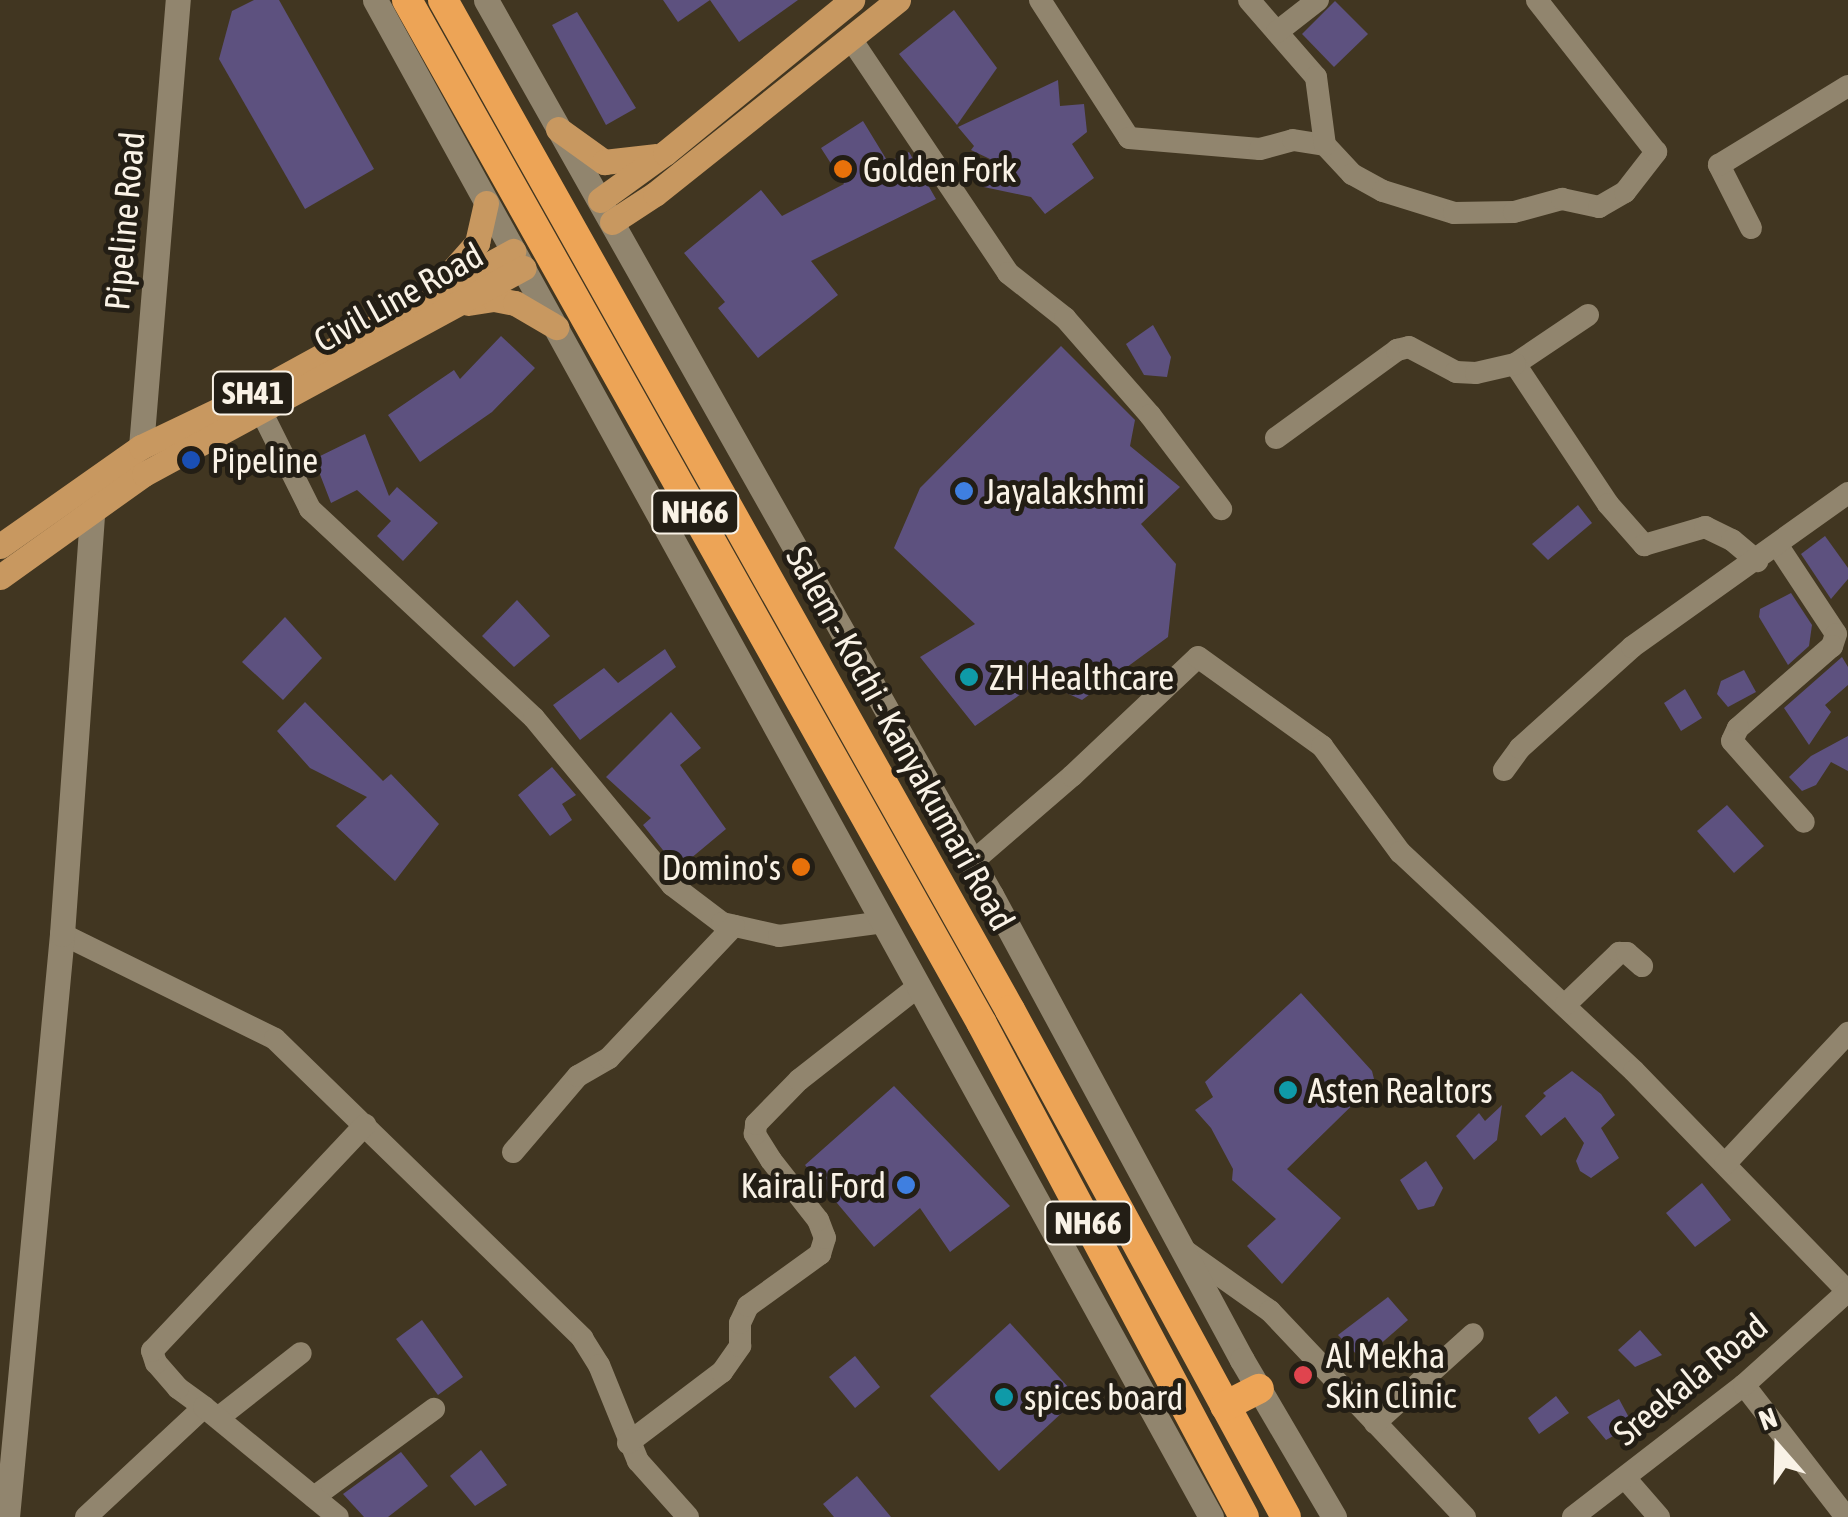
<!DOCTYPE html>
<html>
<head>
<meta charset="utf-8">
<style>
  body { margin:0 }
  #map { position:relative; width:1848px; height:1517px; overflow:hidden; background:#413621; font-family:"Asap Condensed",sans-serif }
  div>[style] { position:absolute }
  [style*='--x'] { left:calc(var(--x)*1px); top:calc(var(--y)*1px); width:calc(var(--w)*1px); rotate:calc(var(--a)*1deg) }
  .building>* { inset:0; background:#5d517f }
  .street>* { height:22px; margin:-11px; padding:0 11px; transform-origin:11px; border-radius:11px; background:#91856e }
  .secondary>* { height:25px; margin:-12.5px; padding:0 12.5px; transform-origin:12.5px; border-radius:12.5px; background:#91856e }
  .primary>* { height:25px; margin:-12.5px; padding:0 12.5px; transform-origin:12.5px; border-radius:12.5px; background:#c89860 }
  .highway>* { height:30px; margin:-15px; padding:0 15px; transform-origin:15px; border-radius:15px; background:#eda456 }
  .dots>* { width:28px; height:28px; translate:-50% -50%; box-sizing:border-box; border:5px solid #231e15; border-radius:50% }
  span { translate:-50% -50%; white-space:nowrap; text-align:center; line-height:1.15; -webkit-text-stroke:10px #231e15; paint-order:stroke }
  .shield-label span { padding:2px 8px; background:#231e15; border:2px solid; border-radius:8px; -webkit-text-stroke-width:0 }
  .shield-label { font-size:32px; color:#f9f2e6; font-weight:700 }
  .poi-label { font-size:35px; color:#f9f2e6 }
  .left { translate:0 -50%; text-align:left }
  .right { translate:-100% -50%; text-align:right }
  .street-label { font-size:35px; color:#f9f2e6 }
  .north { position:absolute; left:1728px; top:1397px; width:100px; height:100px; -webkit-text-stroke:8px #231e15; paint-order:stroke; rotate:340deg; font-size:28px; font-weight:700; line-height:40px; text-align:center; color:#f9f2e6 }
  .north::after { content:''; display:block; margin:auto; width:35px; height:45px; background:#f9f2e6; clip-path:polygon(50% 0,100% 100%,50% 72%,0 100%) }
</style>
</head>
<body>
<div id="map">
  <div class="building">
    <div style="clip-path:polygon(254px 0,279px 0,374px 169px,305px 209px,219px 59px,232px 11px)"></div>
    <div style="clip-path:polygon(663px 0,710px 0,678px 22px)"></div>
    <div style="clip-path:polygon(710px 0,798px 0,739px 42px)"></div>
    <div style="clip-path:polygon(1335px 1px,1368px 34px,1334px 67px,1302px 34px)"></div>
    <div style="clip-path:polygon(954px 10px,997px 68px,957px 125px,899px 54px)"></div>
    <div style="clip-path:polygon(577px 12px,636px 108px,606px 125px,552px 25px)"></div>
    <div style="clip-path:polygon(1058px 80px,1060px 106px,1084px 104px,1087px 132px,1072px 144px,1094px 178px,1045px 214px,1031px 197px,979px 186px,990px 159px,971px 150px,974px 146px,958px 127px)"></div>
    <div style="clip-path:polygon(863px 121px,888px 162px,909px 152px,936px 199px,811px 261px,838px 295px,758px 358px,718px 308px,725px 302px,684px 253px,761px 190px,782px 216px,844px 184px,821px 148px)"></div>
    <div style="clip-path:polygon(1153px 325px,1171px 357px,1167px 377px,1144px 375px,1126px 344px)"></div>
    <div style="clip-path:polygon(501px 336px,535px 368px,492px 412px,420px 462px,388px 415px,454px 370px,460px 379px)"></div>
    <div style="clip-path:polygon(1061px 346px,1135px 420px,1130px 446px,1180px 487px,1141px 524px,1176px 564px,1168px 637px,1082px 700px,1040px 681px,975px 726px,920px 657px,975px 624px,894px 548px,920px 488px)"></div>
    <div style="clip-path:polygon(365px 434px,389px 496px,397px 487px,438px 523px,403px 561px,377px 536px,391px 521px,357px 490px,331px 503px,314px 459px)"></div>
    <div style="clip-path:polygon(1578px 505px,1592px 523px,1548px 560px,1532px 544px)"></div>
    <div style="clip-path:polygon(1825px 536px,1848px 568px,1848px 579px,1831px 599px,1801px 554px)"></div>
    <div style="clip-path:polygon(1791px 593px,1812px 625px,1809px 646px,1788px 665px,1759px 617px,1760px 609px)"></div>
    <div style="clip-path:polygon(517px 600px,550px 636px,514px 667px,482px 636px)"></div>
    <div style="clip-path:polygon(285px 617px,322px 658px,283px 700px,242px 662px)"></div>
    <div style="clip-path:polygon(665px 649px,676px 667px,580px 740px,553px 705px,604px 668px,618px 683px)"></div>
    <div style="clip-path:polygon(1842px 657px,1848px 667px,1848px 685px,1825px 705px,1831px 712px,1809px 745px,1784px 708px)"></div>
    <div style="clip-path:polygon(1744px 670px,1756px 692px,1728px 707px,1717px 694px,1721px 681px)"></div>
    <div style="clip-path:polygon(1685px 689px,1702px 718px,1681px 731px,1664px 703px)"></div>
    <div style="clip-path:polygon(305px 702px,383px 781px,391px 774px,439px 824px,395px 881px,336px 826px,367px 797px,310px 768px,277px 731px)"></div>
    <div style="clip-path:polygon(671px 712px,701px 748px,680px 765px,726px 829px,678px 869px,643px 825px,651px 818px,606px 777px)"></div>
    <div style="clip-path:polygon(1848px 736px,1848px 771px,1831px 762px,1816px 785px,1802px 791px,1789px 777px,1811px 756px)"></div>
    <div style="clip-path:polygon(552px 767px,576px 795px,562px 804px,572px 820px,550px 836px,518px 795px)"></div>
    <div style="clip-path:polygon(1727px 805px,1764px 846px,1734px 873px,1697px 831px)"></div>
    <div style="clip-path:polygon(1301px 993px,1372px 1071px,1375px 1083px,1287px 1169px,1341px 1218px,1282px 1284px,1247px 1246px,1276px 1219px,1232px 1180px,1233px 1169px,1211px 1128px,1195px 1110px,1213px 1097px,1205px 1082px)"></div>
    <div style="clip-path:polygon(1572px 1071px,1601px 1094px,1615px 1115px,1601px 1128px,1619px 1158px,1591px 1178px,1580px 1171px,1576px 1161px,1584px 1143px,1565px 1117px,1541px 1136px,1525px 1116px,1546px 1096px,1543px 1093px)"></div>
    <div style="clip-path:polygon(894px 1086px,1010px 1206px,950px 1252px,920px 1208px,874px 1247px,805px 1165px)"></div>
    <div style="clip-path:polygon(1502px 1105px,1497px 1140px,1474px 1160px,1456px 1136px,1479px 1113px,1485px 1121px)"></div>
    <div style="clip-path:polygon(1426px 1161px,1443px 1188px,1434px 1206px,1418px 1210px,1400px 1180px)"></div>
    <div style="clip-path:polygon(1702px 1183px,1731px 1220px,1695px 1247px,1666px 1213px)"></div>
    <div style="clip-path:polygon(1388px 1297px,1408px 1320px,1362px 1360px,1338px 1335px)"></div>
    <div style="clip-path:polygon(422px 1320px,463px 1377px,438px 1395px,396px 1339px)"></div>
    <div style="clip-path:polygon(1010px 1323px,1078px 1398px,999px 1471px,930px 1396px)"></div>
    <div style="clip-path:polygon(1640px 1330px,1662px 1355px,1635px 1367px,1618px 1350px)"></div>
    <div style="clip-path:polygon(855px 1356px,880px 1387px,855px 1408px,829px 1377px)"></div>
    <div style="clip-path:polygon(1556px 1396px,1569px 1413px,1539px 1434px,1528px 1418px)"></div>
    <div style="clip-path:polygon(1619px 1399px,1633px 1425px,1606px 1440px,1587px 1417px)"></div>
    <div style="clip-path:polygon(481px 1450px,507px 1485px,475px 1506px,450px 1476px)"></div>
    <div style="clip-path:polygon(401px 1452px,428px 1486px,388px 1517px,364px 1517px,343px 1494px)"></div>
    <div style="clip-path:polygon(857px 1476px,891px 1517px,834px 1517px,823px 1504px)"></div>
  </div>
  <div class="street">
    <div style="--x:1040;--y:0;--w:164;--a:57.2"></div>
    <div style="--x:1129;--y:138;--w:131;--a:4.8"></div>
    <div style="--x:1260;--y:149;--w:34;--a:-15"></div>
    <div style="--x:1293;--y:140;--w:32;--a:9"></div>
    <div style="--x:1325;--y:145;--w:40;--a:47"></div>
    <div style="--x:1352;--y:174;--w:35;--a:29"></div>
    <div style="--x:1383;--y:191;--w:74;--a:17.2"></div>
    <div style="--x:1454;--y:213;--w:60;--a:-1"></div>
    <div style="--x:1514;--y:212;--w:50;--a:-15.2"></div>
    <div style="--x:1562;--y:199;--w:38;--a:12"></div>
    <div style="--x:1599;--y:207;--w:30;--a:-30"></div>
    <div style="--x:1625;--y:192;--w:51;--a:-52.2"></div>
    <div style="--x:1656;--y:152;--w:193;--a:-128.1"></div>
    <div style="--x:1249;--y:0;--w:102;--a:49"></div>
    <div style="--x:1316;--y:77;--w:69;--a:82.5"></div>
    <div style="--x:1277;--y:32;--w:52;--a:-38"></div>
    <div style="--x:851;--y:39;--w:282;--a:56.1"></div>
    <div style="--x:1008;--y:273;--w:73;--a:38.3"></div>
    <div style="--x:1065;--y:318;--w:129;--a:48.8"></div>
    <div style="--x:1150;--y:415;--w:118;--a:52.9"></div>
    <div style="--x:1751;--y:228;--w:71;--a:-116.9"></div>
    <div style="--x:1719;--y:165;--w:151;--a:-31.5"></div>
    <div style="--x:1588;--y:315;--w:88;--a:146.1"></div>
    <div style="--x:1515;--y:364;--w:168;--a:56.4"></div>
    <div style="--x:1608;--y:504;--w:55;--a:48.7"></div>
    <div style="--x:1644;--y:545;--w:64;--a:-16.4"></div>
    <div style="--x:1705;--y:527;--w:30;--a:26"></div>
    <div style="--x:1732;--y:540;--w:33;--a:40"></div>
    <div style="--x:261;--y:411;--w:110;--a:63.4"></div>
    <div style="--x:310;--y:509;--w:306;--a:43"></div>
    <div style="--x:534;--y:718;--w:217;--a:50.4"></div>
    <div style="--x:672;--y:885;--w:63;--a:37.2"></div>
    <div style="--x:722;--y:923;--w:58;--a:12.8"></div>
    <div style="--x:779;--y:936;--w:106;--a:-7.6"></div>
    <div style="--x:1276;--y:438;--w:150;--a:-36"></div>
    <div style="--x:1397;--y:350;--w:12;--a:-14"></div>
    <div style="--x:1409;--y:347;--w:53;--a:28"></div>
    <div style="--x:1456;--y:372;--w:20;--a:3"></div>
    <div style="--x:1476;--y:373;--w:40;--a:-13"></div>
    <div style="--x:1778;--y:546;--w:105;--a:56.6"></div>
    <div style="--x:1836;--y:634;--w:13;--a:108"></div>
    <div style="--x:1832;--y:646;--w:125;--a:138.9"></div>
    <div style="--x:1738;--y:728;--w:14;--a:115"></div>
    <div style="--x:1732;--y:741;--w:108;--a:48.4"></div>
    <div style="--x:1504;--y:770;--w:27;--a:-54"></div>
    <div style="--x:1520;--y:748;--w:151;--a:-42"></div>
    <div style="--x:1632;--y:647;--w:265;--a:-35.5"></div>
    <div style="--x:970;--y:864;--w:135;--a:-40.8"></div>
    <div style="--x:1072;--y:776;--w:173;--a:-43.4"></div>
    <div style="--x:1198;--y:657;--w:153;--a:35.7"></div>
    <div style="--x:1322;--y:746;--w:132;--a:53.7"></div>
    <div style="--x:1400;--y:852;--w:320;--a:43.1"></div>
    <div style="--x:1634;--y:1071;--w:308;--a:45.9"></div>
    <div style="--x:62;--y:934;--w:237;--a:26.2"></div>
    <div style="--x:275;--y:1039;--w:429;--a:44.2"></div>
    <div style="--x:582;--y:1338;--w:32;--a:58"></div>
    <div style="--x:599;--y:1365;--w:104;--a:67.9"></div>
    <div style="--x:638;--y:1461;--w:75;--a:48.2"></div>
    <div style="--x:1566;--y:1004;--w:74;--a:-43.9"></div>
    <div style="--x:1619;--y:953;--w:8;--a:0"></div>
    <div style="--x:1627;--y:953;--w:20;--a:41"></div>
    <div style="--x:513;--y:1152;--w:100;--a:-49.5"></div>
    <div style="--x:578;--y:1076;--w:36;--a:-30"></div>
    <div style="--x:609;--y:1058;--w:182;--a:-46.6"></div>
    <div style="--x:1725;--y:1164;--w:180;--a:-46.8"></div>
    <div style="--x:1181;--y:1248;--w:109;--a:35.3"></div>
    <div style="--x:1270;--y:1311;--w:284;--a:46.6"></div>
    <div style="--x:1744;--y:1385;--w:167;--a:52.3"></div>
    <div style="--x:204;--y:1407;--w:32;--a:-144"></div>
    <div style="--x:178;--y:1388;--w:33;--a:-131"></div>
    <div style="--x:156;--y:1363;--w:13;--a:-108"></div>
    <div style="--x:152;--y:1351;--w:311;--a:-46.7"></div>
    <div style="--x:218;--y:1418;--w:105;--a:-38.1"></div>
    <div style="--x:1375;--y:1423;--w:132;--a:-42.2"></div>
    <div style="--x:628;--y:1443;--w:118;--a:-37.1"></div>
    <div style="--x:722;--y:1372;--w:32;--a:-55"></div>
    <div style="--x:740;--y:1346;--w:23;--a:-90"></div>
    <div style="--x:740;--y:1323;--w:19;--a:-65"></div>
    <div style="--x:748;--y:1306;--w:89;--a:-35.8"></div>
    <div style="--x:820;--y:1254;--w:17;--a:-73"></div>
    <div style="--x:825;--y:1238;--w:19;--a:-111"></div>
    <div style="--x:818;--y:1220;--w:76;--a:-128.1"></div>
    <div style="--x:771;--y:1160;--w:31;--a:-122"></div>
    <div style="--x:755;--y:1134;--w:10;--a:-84"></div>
    <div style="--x:756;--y:1124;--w:62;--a:-45.7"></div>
    <div style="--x:799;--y:1080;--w:152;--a:-38.1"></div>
    <div style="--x:1625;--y:1478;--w:52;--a:48.9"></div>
    <div style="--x:314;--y:1497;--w:149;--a:-36.3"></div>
    <div style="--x:86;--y:1517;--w:161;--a:-43"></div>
    <div style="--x:204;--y:1407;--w:173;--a:39.4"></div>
    <div style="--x:1573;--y:1517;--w:216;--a:-37.7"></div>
    <div style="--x:1744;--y:1385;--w:140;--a:-42.1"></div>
  </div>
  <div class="secondary">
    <div style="--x:375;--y:0;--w:1732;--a:61.14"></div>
    <div style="--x:486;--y:0;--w:1028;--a:60.57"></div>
    <div style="--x:991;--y:895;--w:528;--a:61.64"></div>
    <div style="--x:1242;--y:1360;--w:182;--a:59.6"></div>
    <div style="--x:141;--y:447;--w:449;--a:-85.3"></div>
    <div style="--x:7;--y:1517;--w:586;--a:-84.61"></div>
    <div style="--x:62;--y:934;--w:424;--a:-85.9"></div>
  </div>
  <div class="primary">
    <div style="--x:558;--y:129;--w:57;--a:35.7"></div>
    <div style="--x:604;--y:162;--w:51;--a:-6.7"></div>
    <div style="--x:600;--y:200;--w:80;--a:-35.9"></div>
    <div style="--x:665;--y:153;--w:242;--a:-39.3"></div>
    <div style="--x:612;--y:222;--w:51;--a:-33.1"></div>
    <div style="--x:655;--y:194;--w:311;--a:-38.6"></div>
    <div style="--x:444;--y:280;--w:50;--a:-48.3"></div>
    <div style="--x:477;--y:243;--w:41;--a:-77.3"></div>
    <div style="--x:468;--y:303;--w:26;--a:-9"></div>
    <div style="--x:494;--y:299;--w:21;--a:11"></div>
    <div style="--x:515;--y:303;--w:48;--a:30.3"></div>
    <div style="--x:0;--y:546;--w:172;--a:-35.1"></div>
    <div style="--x:141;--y:447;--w:123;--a:-25.5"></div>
    <div style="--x:252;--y:394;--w:298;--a:-28.7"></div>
    <div style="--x:0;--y:577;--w:177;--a:-35.6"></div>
    <div style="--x:144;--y:474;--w:432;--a:-28.5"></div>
  </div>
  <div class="highway">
    <div style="--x:407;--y:0;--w:1174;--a:60.68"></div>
    <div style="--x:982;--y:1024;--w:558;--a:62.01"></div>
    <div style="--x:443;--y:0;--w:1158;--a:60.69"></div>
    <div style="--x:1010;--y:1010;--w:577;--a:61.44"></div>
    <div style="--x:1225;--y:1406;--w:38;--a:-27"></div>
  </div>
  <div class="dots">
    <div style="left:843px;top:169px;background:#e8710a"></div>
    <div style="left:191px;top:460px;background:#1a4fb4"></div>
    <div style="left:964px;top:491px;background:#3f7fe0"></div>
    <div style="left:969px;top:677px;background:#0f9aa8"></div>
    <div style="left:801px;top:867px;background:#e8710a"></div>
    <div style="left:1288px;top:1090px;background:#0f9aa8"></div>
    <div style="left:906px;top:1185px;background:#3f7fe0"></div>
    <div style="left:1303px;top:1375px;background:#e0444e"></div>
    <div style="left:1004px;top:1397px;background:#0f9aa8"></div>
  </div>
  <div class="shield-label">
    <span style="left:253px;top:393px">SH41</span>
    <span style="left:695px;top:512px">NH66</span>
    <span style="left:1088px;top:1223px">NH66</span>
  </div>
  <div class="poi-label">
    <span class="left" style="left:863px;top:169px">Golden Fork</span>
    <span class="left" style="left:211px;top:460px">Pipeline</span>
    <span class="left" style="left:984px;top:491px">Jayalakshmi</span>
    <span class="left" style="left:989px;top:677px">ZH Healthcare</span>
    <span class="right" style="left:781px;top:867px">Domino's</span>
    <span class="left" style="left:1308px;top:1090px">Asten Realtors</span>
    <span class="right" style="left:886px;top:1185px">Kairali Ford</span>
    <span class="left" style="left:1326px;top:1375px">Al Mekha<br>Skin Clinic</span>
    <span class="left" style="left:1024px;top:1397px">spices board</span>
  </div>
  <div class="street-label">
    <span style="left:124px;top:221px;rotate:-85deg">Pipeline Road</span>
    <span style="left:398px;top:297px;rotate:-29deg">Civil Line Road</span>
    <span style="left:901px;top:738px;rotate:61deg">Salem - Kochi - Kanyakumari Road</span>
    <span style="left:1690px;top:1379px;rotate:-39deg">Sreekala Road</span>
  </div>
  <div class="north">N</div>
</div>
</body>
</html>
